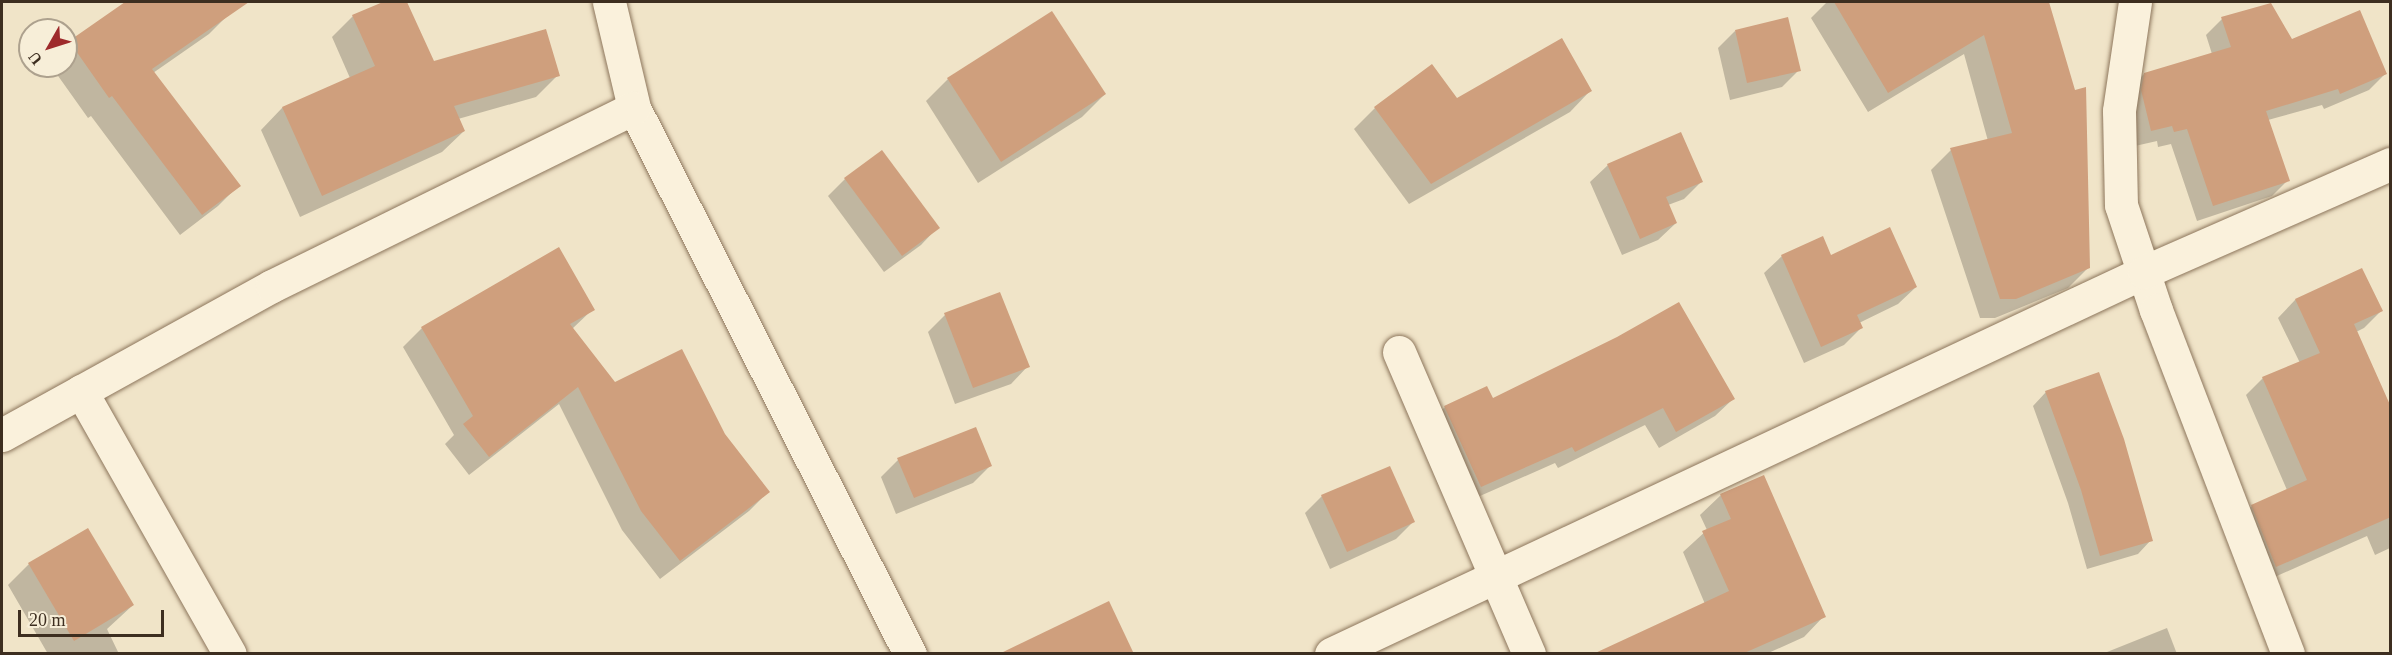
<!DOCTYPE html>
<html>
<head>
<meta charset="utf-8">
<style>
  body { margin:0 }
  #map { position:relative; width:2392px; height:655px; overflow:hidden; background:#f0e4c8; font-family:Georgia,serif }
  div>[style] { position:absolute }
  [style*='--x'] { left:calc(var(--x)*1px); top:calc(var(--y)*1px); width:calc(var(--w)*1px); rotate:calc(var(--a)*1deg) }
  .shadow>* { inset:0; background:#0003 }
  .building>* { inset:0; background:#cf9f7d }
  .roads { filter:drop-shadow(0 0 2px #8d765c) drop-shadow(0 0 2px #8d765c) }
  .minor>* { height:33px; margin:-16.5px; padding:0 16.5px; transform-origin:16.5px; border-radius:16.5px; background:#faf1dc }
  span { translate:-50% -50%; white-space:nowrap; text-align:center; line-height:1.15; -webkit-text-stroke:5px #f7eed8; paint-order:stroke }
  .frame { position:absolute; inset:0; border:3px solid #3d2e20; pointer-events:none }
  .north { position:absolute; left:18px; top:18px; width:60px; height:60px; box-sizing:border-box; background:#f7eed8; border:2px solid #ada18e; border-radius:50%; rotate:231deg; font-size:16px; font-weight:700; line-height:24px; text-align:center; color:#3d2e20 }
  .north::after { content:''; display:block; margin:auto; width:21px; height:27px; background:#9e2a2b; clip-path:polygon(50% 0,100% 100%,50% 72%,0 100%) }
  .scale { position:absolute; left:18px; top:610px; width:146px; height:27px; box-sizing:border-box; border:3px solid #3d2e20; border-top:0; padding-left:8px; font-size:18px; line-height:21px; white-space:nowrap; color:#3d2e20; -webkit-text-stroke:4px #f7eed8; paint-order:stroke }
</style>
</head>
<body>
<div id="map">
  <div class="shadow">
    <div style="clip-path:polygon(128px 2px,222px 2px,230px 13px,209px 34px,153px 73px,239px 185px,218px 206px,180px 235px,91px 116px,88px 118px,51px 66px,66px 66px,66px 45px)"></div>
    <div style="clip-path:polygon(386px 2px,405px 2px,433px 63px,558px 75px,536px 97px,458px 119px,464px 131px,442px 152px,300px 217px,261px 130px,282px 108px,350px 78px,332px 37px,353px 16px)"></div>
    <div style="clip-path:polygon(1827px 2px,1975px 2px,1980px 11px,2015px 2px,2048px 2px,2074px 91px,2088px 268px,2068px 288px,1995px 318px,1980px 318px,1931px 170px,1951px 150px,1988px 141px,1964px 54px,1868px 112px,1811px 18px)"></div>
    <div style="clip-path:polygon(2222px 19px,2385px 74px,2369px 90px,2324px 109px,2322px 105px,2268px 120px,2288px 180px,2272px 196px,2197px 221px,2171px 144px,2158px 147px,2157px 141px,2135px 146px,2128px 90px,2144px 74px,2212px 54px,2206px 35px)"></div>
    <div style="clip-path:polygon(1735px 31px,1799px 70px,1782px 87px,1730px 100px,1718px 48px)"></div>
    <div style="clip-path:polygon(948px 79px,1105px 94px,1082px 117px,978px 183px,926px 101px)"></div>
    <div style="clip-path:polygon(1590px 91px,1570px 112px,1409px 204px,1354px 129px,1375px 108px)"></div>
    <div style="clip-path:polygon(882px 152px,938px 227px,921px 245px,884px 272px,828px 196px,845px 179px)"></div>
    <div style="clip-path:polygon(1608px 165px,1701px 182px,1684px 199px,1668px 205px,1676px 223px,1658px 240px,1622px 255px,1590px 182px)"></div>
    <div style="clip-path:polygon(1782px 256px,1830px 257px,1916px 287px,1898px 304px,1859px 323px,1861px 328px,1844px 345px,1804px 363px,1764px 273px)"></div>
    <div style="clip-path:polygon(2362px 270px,2381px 311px,2364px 328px,2356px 332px,2390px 410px,2390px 548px,2375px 555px,2367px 536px,2259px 584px,2234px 523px,2252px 506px,2287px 490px,2246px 395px,2263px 378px,2300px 363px,2278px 318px,2295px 300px)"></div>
    <div style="clip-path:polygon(593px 309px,572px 329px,615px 384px,724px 435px,768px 492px,749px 511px,660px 579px,622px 530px,559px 404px,469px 475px,445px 444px,454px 435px,403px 347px,422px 328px)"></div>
    <div style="clip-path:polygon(945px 315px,1028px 366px,1011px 384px,955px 404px,928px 332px)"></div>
    <div style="clip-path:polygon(2046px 392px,2151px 540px,2138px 554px,2087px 569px,2068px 503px,2033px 406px)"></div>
    <div style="clip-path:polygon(1733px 399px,1715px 416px,1659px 448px,1645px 425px,1558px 468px,1555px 463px,1464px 503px,1428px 424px,1445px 407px,1492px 400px)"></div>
    <div style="clip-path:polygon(898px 460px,990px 466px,973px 483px,896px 514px,881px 477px)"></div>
    <div style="clip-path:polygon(1721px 495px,1824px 616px,1804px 637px,1766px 654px,1604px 654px,1705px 604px,1683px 552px,1707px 530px,1700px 515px)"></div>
    <div style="clip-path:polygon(1322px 496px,1413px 522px,1396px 539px,1330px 569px,1305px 513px)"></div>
    <div style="clip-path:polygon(29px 564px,133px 605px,107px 629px,119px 654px,48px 654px,8px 585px)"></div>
    <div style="clip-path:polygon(2167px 628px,2177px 654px,2102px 654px)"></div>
  </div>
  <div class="building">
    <div style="clip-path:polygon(125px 2px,249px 2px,152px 69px,241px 186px,202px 215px,112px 96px,109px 98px,69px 41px)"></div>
    <div style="clip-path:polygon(383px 2px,407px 2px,434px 61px,546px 29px,560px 76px,454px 106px,465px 131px,322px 196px,282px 107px,375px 66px,352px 15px)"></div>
    <div style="clip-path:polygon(1834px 2px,2049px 2px,2075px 90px,2086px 87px,2090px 268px,2016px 299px,2000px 299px,1950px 148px,2012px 133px,1984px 35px,1888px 93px)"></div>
    <div style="clip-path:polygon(2271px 3px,2292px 39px,2360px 10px,2387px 74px,2340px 94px,2338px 89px,2266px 111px,2290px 181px,2213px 206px,2187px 129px,2174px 132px,2172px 126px,2151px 131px,2141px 90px,2144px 73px,2231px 47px,2221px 17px)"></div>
    <div style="clip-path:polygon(1052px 11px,1106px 94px,1001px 162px,947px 78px)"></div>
    <div style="clip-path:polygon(1788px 17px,1801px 71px,1747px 83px,1735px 30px)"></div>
    <div style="clip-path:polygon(1562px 38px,1592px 91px,1431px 184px,1374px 107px,1432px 64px,1457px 98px)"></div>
    <div style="clip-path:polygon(1681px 132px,1703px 182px,1666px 197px,1677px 223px,1640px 239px,1607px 164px)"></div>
    <div style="clip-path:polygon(882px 150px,940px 228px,902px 256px,844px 178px)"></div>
    <div style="clip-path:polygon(1890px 227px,1917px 287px,1857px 315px,1863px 328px,1821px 347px,1781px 255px,1823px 236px,1831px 255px)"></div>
    <div style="clip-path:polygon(559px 247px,595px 310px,570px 324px,615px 382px,682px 349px,725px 434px,770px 492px,680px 561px,641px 511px,578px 387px,489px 457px,463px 424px,473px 416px,421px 327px)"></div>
    <div style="clip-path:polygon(2362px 268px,2383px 311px,2354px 324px,2391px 407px,2391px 517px,2276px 567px,2251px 505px,2307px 480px,2262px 377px,2320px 353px,2295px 299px)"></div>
    <div style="clip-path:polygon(1000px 292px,1030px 367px,973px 388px,944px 313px)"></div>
    <div style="clip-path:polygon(1679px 302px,1735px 399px,1676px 432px,1663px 408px,1575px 452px,1572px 447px,1481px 487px,1444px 406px,1487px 386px,1493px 398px,1617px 337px)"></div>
    <div style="clip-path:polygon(2099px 372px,2124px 439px,2153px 541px,2100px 556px,2081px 490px,2045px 391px)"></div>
    <div style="clip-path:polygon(976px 427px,992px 466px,914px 498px,897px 458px)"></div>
    <div style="clip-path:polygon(1390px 466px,1415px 522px,1347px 552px,1321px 495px)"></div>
    <div style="clip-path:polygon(1764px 475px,1826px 617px,1742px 654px,1593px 654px,1729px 591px,1702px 531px,1731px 519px,1720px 494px)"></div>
    <div style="clip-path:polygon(88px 528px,134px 605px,74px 641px,28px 563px)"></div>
    <div style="clip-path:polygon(1109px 601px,1134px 654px,999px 654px)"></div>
  </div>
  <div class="roads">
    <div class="minor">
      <div style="--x:609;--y:2;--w:109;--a:76.7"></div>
      <div style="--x:634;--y:108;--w:612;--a:63.18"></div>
      <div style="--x:2135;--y:2;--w:110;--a:98.4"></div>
      <div style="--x:2119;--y:111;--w:94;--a:88.8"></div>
      <div style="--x:2121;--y:205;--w:111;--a:71.6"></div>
      <div style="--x:2156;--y:310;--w:368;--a:69"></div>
      <div style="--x:1399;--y:352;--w:329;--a:66.7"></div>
      <div style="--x:81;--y:391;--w:302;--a:60.5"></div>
      <div style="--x:2;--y:435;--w:308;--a:-28.9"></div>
      <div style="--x:272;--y:286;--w:403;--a:-26.2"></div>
      <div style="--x:1331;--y:654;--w:898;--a:-25.17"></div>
      <div style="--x:2144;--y:272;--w:269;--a:-23.7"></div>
    </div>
  </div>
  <div class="frame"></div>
  <div class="north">U</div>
  <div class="scale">20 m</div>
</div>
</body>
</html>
